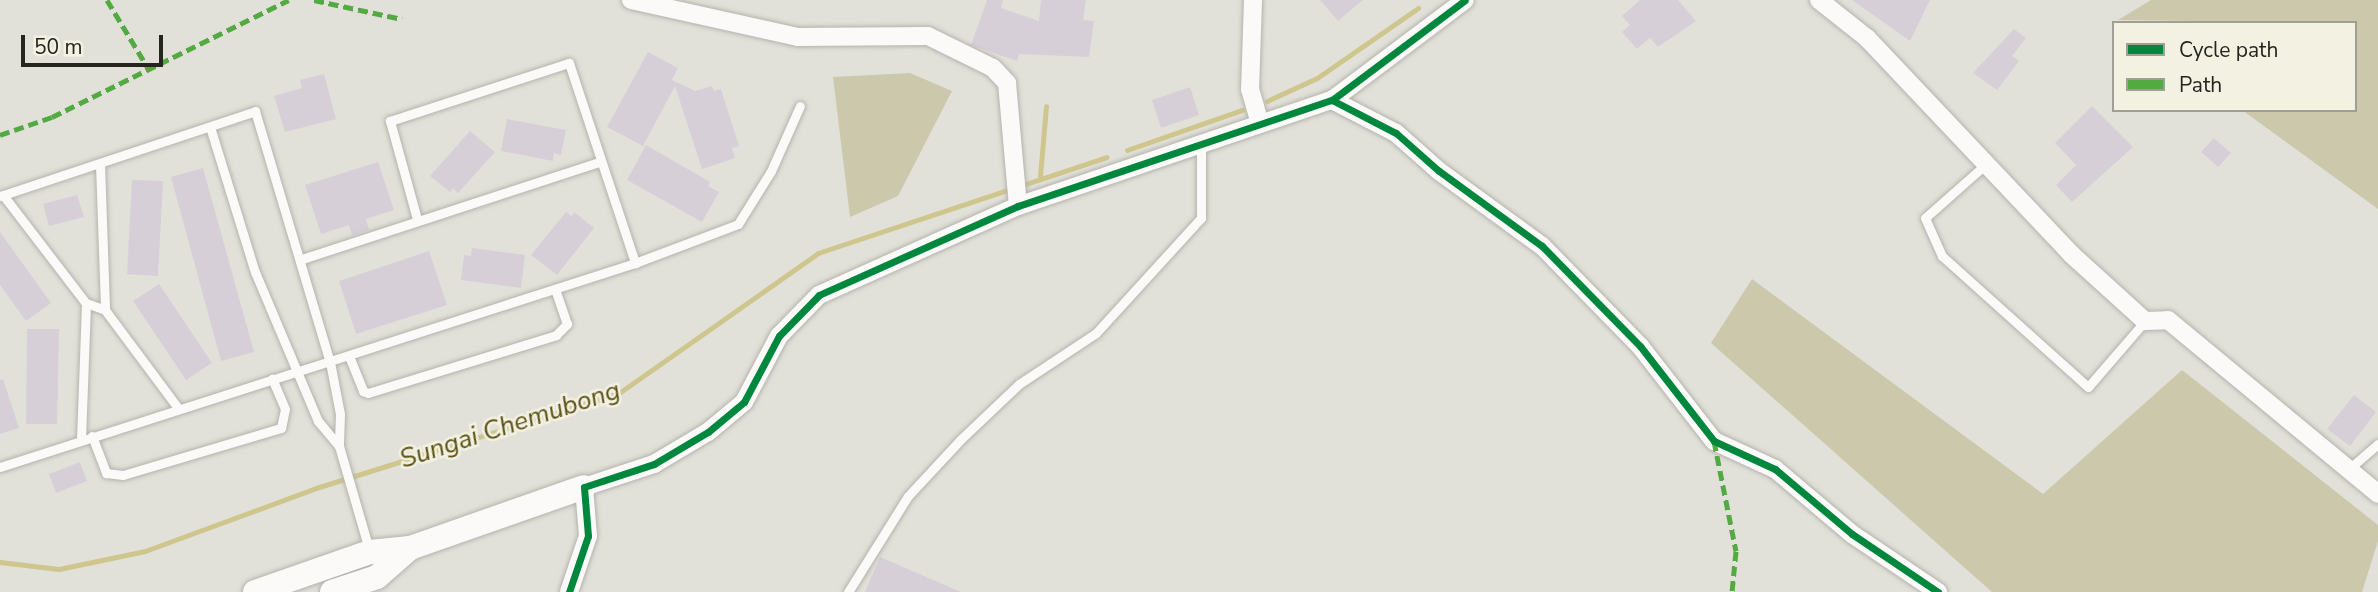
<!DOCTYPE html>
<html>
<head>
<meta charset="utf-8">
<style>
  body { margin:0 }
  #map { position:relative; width:2378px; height:592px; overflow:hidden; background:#e2e1d9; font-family:"Nunito Sans",sans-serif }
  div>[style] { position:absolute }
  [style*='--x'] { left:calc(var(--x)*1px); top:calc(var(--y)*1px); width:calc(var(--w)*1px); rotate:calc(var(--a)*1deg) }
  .green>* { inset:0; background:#ccc8ab }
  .stream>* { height:5px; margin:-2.5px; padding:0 2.5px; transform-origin:2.5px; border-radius:2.5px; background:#cfc68e }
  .building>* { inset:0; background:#d6cfd8 }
  .roads { filter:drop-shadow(0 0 2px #b4b3ad) drop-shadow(0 0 2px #b4b3ad) }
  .lane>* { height:9px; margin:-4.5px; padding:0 4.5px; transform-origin:4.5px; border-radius:4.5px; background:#fbfaf9 }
  .street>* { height:18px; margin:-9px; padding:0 9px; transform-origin:9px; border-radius:9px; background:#fbfaf9 }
  .secondary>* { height:24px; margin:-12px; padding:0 12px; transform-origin:12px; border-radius:12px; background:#fbfaf9 }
  .quiet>* { height:5px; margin-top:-2.5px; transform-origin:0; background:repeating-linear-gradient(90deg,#53aa43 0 10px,transparent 0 15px) }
  .cycleway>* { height:7px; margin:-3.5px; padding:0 3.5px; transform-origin:3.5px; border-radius:3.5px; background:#00873e }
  span { translate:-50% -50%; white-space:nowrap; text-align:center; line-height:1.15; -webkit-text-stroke:5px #f3f1e2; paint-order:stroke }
  .water-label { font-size:26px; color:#5b5218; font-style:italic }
  .legend { position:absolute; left:2112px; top:21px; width:245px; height:91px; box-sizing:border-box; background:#f3f1e2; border:2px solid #a19f94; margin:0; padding:9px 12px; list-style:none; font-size:21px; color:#25251f }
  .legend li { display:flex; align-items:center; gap:14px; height:35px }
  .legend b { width:35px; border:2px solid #a19f94 }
  .scale { position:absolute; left:21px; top:35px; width:142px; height:32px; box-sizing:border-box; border:4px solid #25251f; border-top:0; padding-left:9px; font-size:21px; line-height:24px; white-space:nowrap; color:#25251f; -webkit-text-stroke:5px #f3f1e2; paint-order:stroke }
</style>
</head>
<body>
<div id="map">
  <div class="green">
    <div style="clip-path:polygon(2151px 0,2378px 0,2378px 209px,2242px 110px,2355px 110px,2355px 23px,2118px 20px)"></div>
    <div style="clip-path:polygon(910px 73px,952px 91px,898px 196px,850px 217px,833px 77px)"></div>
    <div style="clip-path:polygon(1752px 279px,2043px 494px,2182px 370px,2378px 525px,2378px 541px,2362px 592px,1992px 592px,1711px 343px)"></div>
  </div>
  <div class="stream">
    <div style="--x:1267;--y:101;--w:55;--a:-24.7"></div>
    <div style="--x:1317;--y:78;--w:123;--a:-34.7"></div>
    <div style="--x:1127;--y:150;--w:122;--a:-19.2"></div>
    <div style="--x:1040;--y:176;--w:70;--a:-85.1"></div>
    <div style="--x:0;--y:562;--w:59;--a:6.8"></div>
    <div style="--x:59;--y:569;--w:88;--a:-11.8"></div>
    <div style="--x:145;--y:551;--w:182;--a:-20.2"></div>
    <div style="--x:316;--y:488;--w:318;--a:-17.4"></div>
    <div style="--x:619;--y:393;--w:243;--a:-35.1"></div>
    <div style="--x:818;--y:253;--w:304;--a:-18.4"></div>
  </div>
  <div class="building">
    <div style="clip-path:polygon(987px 0,1003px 0,1001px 8px,1039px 21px,1041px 0,1086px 0,1083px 20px,1094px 21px,1089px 57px,1019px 54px,1017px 61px,971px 45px)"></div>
    <div style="clip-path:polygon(1320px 0,1363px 0,1338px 21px)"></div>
    <div style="clip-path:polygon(1640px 0,1678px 0,1696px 21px,1658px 47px,1650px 38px,1637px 49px,1622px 32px,1630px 25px,1622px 16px)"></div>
    <div style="clip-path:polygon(1852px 0,1930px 0,1910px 41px)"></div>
    <div style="clip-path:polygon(2014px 29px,2026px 38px,2012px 56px,2019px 61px,1997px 90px,1973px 73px)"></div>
    <div style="clip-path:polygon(648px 52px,678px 68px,672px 80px,695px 91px,712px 86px,714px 91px,721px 89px,739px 146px,732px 148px,735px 158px,702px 169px,675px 86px,643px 146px,607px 127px)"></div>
    <div style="clip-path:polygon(324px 74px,336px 119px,285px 132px,274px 96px,302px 88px,300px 80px)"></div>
    <div style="clip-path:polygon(1190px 87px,1199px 115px,1161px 128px,1152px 100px)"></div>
    <div style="clip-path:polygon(2092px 106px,2133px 147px,2072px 202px,2056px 185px,2076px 165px,2055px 143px)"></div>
    <div style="clip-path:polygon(507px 119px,566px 130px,561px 155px,554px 153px,553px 161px,501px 151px)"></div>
    <div style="clip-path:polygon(470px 131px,495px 152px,458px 193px,453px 188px,450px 192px,430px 176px)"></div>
    <div style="clip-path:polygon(2214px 138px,2231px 153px,2218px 167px,2201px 152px)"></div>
    <div style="clip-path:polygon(646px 145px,710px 182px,708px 186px,719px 192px,702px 222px,627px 180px)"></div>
    <div style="clip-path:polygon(378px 162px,394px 210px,366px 219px,369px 230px,352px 235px,349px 225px,321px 234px,305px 185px)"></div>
    <div style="clip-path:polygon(203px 168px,254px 352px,221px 361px,171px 177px)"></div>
    <div style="clip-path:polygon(132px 180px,163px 181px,158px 276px,127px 274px)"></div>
    <div style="clip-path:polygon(77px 195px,84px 217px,49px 226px,43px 204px)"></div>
    <div style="clip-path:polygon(566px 212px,572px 216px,574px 212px,594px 228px,557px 275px,531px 255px)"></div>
    <div style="clip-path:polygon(0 232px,51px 303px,26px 321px,0 285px)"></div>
    <div style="clip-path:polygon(472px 248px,525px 255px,521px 288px,461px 280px,464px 255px,471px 256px)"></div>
    <div style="clip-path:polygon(429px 251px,447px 305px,356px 334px,339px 281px)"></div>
    <div style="clip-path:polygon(159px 284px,212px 363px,186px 380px,133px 301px)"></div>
    <div style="clip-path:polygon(27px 329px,59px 329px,57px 424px,26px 424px)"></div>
    <div style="clip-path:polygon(3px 379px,19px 428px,0 434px,0 380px)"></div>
    <div style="clip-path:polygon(2354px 395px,2376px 412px,2350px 446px,2327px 429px)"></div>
    <div style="clip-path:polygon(80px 462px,87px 481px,56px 493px,49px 474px)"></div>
    <div style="clip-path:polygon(880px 557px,961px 592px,865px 592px)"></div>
  </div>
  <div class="roads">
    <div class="lane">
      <div style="--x:210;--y:127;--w:152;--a:72.8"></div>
      <div style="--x:255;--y:272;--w:162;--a:67.1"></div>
      <div style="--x:318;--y:421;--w:33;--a:50"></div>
      <div style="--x:100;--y:164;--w:146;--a:88"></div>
      <div style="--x:1986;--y:164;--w:81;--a:138.5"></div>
      <div style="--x:1925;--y:218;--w:42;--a:65.9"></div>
      <div style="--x:1942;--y:256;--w:196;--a:41.9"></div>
      <div style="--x:2088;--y:387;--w:87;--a:-49.2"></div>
      <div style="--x:3;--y:195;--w:136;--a:52.5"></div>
      <div style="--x:86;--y:303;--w:20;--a:20"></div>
      <div style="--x:105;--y:310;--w:122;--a:53.3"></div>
      <div style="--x:0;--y:196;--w:269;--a:-18.4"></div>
      <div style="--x:255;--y:111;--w:262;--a:73.4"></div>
      <div style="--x:330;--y:362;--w:53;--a:79.1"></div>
      <div style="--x:340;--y:414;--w:32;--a:92"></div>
      <div style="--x:339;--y:446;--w:107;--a:73.8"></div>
      <div style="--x:417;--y:219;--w:102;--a:-105.4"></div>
      <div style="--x:390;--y:121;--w:188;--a:-18"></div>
      <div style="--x:569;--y:63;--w:211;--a:71.7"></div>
      <div style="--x:302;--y:259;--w:312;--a:-18.1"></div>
      <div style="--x:349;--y:356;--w:38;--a:68"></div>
      <div style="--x:363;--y:391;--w:5;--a:22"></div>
      <div style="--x:368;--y:393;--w:197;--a:-17.1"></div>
      <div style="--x:556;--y:335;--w:16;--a:-45"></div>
      <div style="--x:567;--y:324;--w:37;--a:-109"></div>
      <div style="--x:92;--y:436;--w:40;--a:69"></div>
      <div style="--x:106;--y:473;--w:17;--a:7"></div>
      <div style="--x:123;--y:475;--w:165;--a:-16.6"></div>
      <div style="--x:281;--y:428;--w:19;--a:-78"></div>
      <div style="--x:285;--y:409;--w:33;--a:-113"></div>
      <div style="--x:81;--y:440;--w:137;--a:-87.9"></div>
      <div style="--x:0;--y:467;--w:667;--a:-17.81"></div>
      <div style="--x:635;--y:263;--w:110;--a:-20.7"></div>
      <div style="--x:738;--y:224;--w:62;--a:-58.1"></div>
      <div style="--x:771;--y:171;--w:71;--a:-66"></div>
      <div style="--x:2349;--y:469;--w:38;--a:-41"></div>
      <div style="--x:848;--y:592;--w:113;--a:-58"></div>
      <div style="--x:908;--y:496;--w:76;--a:-47.1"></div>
      <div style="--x:960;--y:440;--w:81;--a:-43.5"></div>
      <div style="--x:1019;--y:384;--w:92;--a:-33.5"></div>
      <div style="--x:1096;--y:333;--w:156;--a:-47.6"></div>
      <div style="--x:1201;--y:218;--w:73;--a:-90"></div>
    </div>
    <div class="street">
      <div style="--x:631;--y:0;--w:171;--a:12.5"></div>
      <div style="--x:798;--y:37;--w:130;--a:-0.4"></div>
      <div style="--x:928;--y:36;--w:72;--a:26.2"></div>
      <div style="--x:993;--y:68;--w:21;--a:47"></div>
      <div style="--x:1007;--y:83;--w:123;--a:84.9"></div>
      <div style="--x:1253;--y:0;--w:89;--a:91.9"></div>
      <div style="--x:1250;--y:89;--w:36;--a:74"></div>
      <div style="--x:1819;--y:0;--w:61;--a:38.4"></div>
      <div style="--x:1867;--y:38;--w:297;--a:46.6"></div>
      <div style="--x:2071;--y:254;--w:100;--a:42.2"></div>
      <div style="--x:2145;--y:321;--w:23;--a:-2"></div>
      <div style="--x:2168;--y:320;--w:273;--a:39.6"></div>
      <div style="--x:1332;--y:100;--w:72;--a:27.3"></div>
      <div style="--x:1396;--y:133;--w:57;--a:41.5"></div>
      <div style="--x:1439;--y:171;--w:127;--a:36.1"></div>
      <div style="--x:1542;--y:246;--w:140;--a:45.6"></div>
      <div style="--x:1640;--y:346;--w:120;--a:52.1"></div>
      <div style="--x:1714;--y:441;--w:67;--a:24.7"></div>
      <div style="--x:1775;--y:469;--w:101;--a:40.2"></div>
      <div style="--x:1852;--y:534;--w:104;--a:34"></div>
      <div style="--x:569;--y:592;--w:59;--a:-71.3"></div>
      <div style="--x:588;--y:536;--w:49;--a:-94.7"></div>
      <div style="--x:584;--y:487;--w:74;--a:-18.2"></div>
      <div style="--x:654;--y:464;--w:63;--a:-30.7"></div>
      <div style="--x:708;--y:432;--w:47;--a:-39.8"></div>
      <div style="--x:744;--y:402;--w:75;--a:-62.1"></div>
      <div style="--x:779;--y:336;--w:57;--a:-45.7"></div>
      <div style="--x:819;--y:295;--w:218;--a:-24.1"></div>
      <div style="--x:1018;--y:206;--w:331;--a:-18.7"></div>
      <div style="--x:1332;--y:100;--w:166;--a:-36.9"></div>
    </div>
    <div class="secondary">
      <div style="--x:255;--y:592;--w:122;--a:-19.2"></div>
      <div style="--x:370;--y:552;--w:40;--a:-5.7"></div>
      <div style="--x:410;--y:548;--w:184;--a:-19.3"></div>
      <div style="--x:332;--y:592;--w:47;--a:-18.4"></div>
      <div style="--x:377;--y:577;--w:44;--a:-41.3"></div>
    </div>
  </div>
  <div class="quiet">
    <div style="--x:107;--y:0;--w:79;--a:58.9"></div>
    <div style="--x:314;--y:0;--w:90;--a:12.2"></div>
    <div style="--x:0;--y:135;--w:55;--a:-19.1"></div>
    <div style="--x:52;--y:117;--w:264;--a:-26.3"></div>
    <div style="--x:1714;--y:441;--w:112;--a:78.7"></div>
    <div style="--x:1736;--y:551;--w:41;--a:95.6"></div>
  </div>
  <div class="cycleway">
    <div style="--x:1332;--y:100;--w:72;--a:27.3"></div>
    <div style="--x:1396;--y:133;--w:57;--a:41.5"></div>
    <div style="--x:1439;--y:171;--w:127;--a:36.1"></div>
    <div style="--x:1542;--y:246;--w:140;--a:45.6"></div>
    <div style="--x:1640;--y:346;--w:120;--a:52.1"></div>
    <div style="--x:1714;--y:441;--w:67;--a:24.7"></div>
    <div style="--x:1775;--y:469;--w:101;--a:40.2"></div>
    <div style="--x:1852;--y:534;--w:104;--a:34"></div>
    <div style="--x:569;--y:592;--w:59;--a:-71.3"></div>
    <div style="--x:588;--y:536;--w:49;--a:-94.7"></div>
    <div style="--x:584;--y:487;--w:74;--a:-18.2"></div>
    <div style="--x:654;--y:464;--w:63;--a:-30.7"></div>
    <div style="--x:708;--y:432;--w:47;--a:-39.8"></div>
    <div style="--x:744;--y:402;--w:75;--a:-62.1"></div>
    <div style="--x:779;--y:336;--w:57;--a:-45.7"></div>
    <div style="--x:819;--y:295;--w:218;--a:-24.1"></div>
    <div style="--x:1018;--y:206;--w:331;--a:-18.7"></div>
    <div style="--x:1332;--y:100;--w:166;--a:-36.9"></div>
  </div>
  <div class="water-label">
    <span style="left:510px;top:425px;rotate:-18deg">Sungai Chemubong</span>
  </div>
  <ul class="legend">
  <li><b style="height:9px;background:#00873e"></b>Cycle path</li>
  <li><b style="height:9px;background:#53aa43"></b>Path</li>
  </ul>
  <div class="scale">50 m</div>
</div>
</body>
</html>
